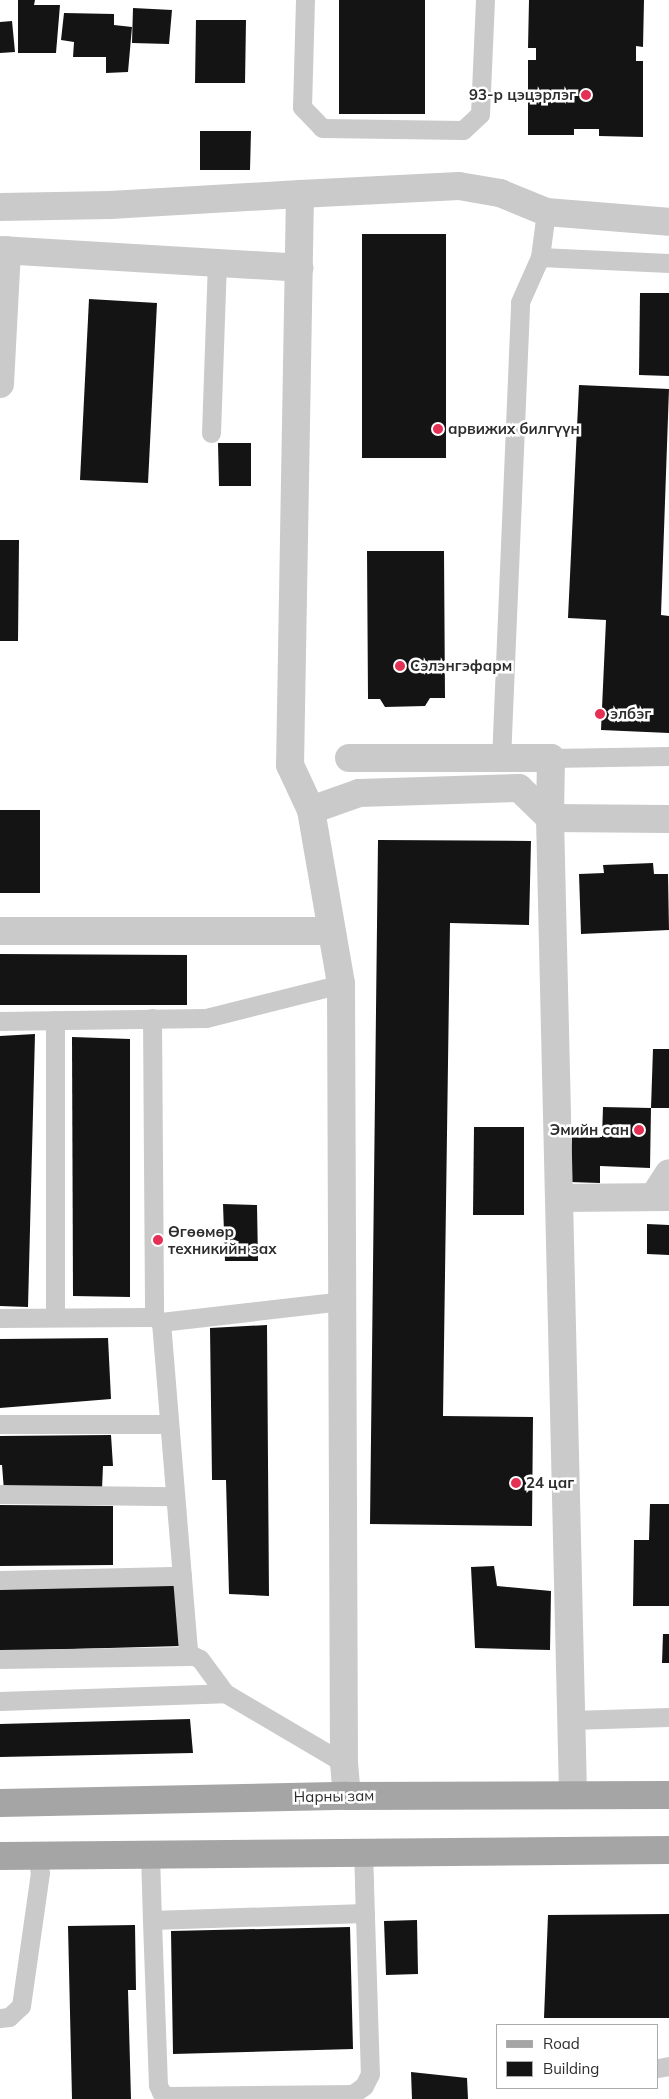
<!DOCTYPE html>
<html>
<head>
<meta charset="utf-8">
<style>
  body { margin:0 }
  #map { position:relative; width:669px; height:2099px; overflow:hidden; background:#fff; font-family:Mulish,sans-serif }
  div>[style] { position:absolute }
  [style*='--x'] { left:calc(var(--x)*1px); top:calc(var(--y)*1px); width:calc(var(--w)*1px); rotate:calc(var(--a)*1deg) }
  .building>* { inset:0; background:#141414 }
  .service>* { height:19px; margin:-9.5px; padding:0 9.5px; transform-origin:9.5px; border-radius:9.5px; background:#cacaca }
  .minor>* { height:28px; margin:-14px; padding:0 14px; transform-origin:14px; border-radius:14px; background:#cacaca }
  .tertiary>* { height:28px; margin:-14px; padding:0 14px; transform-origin:14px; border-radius:14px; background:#cacaca }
  .primary>* { height:28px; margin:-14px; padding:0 14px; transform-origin:14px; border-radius:14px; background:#a5a5a5 }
  .dots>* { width:14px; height:14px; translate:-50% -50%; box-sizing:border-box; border:2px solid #fff; border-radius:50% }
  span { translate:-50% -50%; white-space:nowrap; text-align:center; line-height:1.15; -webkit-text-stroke:5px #fff; paint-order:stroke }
  .poi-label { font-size:15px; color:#2d2d2d; font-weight:700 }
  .right { translate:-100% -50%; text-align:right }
  .left { translate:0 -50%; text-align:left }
  .street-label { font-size:15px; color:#2d2d2d }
  .legend { position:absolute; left:496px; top:2024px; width:162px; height:65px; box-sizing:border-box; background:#fff; border:1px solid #ababab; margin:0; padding:6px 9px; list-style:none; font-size:15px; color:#2d2d2d }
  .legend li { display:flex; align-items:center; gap:10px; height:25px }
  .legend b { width:25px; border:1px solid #ababab }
</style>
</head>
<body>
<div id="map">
  <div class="building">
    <div style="clip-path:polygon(18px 0,35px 0,34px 5px,60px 5px,56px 53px,18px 53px)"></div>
    <div style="clip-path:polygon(339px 0,425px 0,425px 114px,339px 114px)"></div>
    <div style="clip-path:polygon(529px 0,644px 0,643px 47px,636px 46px,636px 61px,643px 61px,643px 137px,599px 136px,599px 129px,574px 129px,574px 135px,528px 135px,528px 60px,536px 60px,536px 48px,528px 48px)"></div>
    <div style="clip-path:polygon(133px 8px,172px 10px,169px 44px,132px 43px)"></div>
    <div style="clip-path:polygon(64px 13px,114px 14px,114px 25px,132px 27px,128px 72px,106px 73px,106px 57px,73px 57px,74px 42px,61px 40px)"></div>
    <div style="clip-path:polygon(196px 20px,246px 20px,245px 83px,195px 83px)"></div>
    <div style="clip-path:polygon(12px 21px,15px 52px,0 53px,0 22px)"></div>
    <div style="clip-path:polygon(200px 131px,251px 131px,250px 170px,200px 170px)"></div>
    <div style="clip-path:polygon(362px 234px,446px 234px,446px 458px,362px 458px)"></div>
    <div style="clip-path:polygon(640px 293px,669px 293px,669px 376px,639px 375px)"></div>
    <div style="clip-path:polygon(89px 299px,157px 303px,148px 483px,80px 480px)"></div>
    <div style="clip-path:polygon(579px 385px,669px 389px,661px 615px,669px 616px,669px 733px,601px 730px,606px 620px,568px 618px)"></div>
    <div style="clip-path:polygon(218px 443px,251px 443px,251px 486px,219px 486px)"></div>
    <div style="clip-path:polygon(0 540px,19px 540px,18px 641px,0 641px)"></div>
    <div style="clip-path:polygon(367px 551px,444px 551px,445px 698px,430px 698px,425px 706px,385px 707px,380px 699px,368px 699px)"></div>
    <div style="clip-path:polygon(0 810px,40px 810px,40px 893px,0 893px)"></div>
    <div style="clip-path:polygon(378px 840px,531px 841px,529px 925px,450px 923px,443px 1416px,533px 1417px,532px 1526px,370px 1524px)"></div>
    <div style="clip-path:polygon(653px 863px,654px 874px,668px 874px,669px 930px,581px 934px,579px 874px,604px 873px,603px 865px)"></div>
    <div style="clip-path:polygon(0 954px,187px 955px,187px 1005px,0 1005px)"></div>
    <div style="clip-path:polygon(35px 1034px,28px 1307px,0 1306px,0 1036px)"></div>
    <div style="clip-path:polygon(72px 1037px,130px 1039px,130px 1297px,73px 1296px)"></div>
    <div style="clip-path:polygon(653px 1049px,669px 1049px,669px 1108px,651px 1108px)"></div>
    <div style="clip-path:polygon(603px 1107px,651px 1108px,650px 1168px,600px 1166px,600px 1183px,570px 1182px,572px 1136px,602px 1137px)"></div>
    <div style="clip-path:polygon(474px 1127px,524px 1127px,524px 1215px,473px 1215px)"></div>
    <div style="clip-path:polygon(223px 1204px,257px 1205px,258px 1261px,225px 1261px)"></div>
    <div style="clip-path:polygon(647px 1224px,669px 1225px,669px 1255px,647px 1254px)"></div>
    <div style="clip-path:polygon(267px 1325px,269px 1596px,229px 1594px,226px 1480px,212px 1480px,210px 1328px)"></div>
    <div style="clip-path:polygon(108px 1338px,111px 1399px,0 1408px,0 1339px)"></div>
    <div style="clip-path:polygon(111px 1435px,113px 1466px,103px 1466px,102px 1489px,4px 1491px,2px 1465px,0 1465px,0 1436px)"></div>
    <div style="clip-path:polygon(650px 1504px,669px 1504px,669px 1606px,633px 1606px,634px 1540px,649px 1540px)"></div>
    <div style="clip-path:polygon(0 1505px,113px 1506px,113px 1565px,0 1566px)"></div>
    <div style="clip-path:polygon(494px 1566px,497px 1586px,551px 1591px,550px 1650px,475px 1648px,471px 1567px)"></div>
    <div style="clip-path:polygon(176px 1585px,181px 1646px,0 1651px,0 1588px)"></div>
    <div style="clip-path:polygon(663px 1634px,669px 1634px,669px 1663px,662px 1663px)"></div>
    <div style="clip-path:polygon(190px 1719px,193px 1753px,0 1757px,0 1724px)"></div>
    <div style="clip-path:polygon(669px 1914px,669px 2018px,544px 2018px,548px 1915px)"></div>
    <div style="clip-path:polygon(417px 1920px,418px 1974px,386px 1975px,384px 1921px)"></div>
    <div style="clip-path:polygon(135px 1925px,136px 1990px,128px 1990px,131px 2099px,72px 2099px,68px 1926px)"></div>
    <div style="clip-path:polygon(350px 1927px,353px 2049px,173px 2054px,171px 1931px)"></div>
    <div style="clip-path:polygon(411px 2072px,467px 2078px,468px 2099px,412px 2099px)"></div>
  </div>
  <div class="service">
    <div style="--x:305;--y:0;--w:107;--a:91.6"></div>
    <div style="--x:302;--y:107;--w:29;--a:46"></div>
    <div style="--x:322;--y:128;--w:141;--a:0.8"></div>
    <div style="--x:463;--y:130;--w:23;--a:-43"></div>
    <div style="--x:480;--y:114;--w:114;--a:-87.5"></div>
    <div style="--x:540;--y:257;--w:129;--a:2.7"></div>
    <div style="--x:211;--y:433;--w:170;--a:-88"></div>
    <div style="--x:551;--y:758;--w:118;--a:-1"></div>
    <div style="--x:501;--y:760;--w:458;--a:-87.6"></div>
    <div style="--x:520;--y:302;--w:49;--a:-66"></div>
    <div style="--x:540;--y:257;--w:45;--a:-82.4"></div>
    <div style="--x:152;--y:1018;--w:299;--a:89.6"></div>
    <div style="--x:55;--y:1020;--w:297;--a:90"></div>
    <div style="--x:0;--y:1021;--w:206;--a:-0.8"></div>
    <div style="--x:206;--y:1018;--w:139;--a:-14.1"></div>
    <div style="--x:0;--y:1318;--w:145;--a:-0.4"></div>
    <div style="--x:145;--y:1317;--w:9;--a:0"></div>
    <div style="--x:154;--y:1317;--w:9;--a:36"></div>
    <div style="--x:161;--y:1322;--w:332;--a:85.3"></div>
    <div style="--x:188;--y:1653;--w:13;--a:27"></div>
    <div style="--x:200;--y:1659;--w:42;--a:53.7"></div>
    <div style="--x:225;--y:1693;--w:138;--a:30.5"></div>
    <div style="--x:161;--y:1322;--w:182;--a:-6.6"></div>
    <div style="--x:0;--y:1424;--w:169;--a:0"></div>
    <div style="--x:0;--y:1494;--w:175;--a:0.7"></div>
    <div style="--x:0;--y:1580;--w:182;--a:-1.3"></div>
    <div style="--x:0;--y:1659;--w:190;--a:-0.9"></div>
    <div style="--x:0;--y:1701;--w:225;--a:-2"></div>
    <div style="--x:571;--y:1720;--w:98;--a:-1.8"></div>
    <div style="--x:363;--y:1852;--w:33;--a:88"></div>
    <div style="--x:364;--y:1885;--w:189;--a:88.2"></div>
    <div style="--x:370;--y:2074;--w:13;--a:117"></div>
    <div style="--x:364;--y:2086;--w:14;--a:144"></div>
    <div style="--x:353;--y:2094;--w:186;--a:179.4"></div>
    <div style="--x:167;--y:2096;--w:7;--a:-146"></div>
    <div style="--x:161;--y:2092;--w:8;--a:-113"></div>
    <div style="--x:158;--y:2085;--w:165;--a:-92.1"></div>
    <div style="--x:152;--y:1920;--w:213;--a:-1.9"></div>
    <div style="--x:150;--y:1854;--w:66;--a:88.3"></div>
    <div style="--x:0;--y:2018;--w:9;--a:-6"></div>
    <div style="--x:9;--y:2017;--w:16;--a:-43"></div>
    <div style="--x:21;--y:2006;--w:134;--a:-81.9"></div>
    <div style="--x:40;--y:1873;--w:17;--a:-100"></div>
    <div style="--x:658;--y:2068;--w:11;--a:-10"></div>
  </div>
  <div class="minor">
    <div style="--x:300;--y:194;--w:159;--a:-2.9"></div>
    <div style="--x:459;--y:186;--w:42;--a:9.7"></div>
    <div style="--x:500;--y:193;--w:50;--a:22.4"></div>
    <div style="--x:546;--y:212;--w:123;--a:4.6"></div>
    <div style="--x:0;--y:250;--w:300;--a:3.4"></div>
    <div style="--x:0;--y:384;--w:134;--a:-87"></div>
    <div style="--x:349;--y:758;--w:202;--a:0"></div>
    <div style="--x:551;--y:758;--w:60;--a:91"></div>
    <div style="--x:550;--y:818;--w:977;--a:88.65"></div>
    <div style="--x:311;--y:810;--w:51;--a:-19.5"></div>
    <div style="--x:359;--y:793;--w:160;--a:-1.8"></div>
    <div style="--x:519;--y:788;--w:43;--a:44.1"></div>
    <div style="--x:550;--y:818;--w:119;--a:0.5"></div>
    <div style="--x:0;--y:931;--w:331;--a:0"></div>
    <div style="--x:654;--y:1196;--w:27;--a:-57"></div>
    <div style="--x:559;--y:1198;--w:110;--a:-0.5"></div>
  </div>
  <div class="tertiary">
    <div style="--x:0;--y:207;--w:110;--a:-1"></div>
    <div style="--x:110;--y:205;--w:190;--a:-3.3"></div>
    <div style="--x:300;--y:194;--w:571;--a:91"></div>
    <div style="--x:290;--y:765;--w:50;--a:65"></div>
    <div style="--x:311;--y:810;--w:177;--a:80.2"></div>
    <div style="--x:341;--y:984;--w:779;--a:89.78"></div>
    <div style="--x:344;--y:1763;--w:33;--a:85"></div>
  </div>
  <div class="primary">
    <div style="--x:0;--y:1803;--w:347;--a:-1.2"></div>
    <div style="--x:347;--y:1796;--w:322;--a:-0.2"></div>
    <div style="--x:0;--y:1856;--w:669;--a:-0.51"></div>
  </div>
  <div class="dots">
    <div style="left:586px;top:95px;background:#e43054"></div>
    <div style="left:438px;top:429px;background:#e43054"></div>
    <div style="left:400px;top:666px;background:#e43054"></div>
    <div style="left:600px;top:714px;background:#e43054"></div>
    <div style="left:639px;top:1130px;background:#e43054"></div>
    <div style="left:158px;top:1240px;background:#e43054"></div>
    <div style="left:516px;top:1483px;background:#e43054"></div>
  </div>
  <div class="poi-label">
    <span class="right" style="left:576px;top:95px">93-р цэцэрлэг</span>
    <span class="left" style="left:448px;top:429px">арвижих билгүүн</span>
    <span class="left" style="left:410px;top:666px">Сэлэнгэфарм</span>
    <span class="left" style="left:610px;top:714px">элбэг</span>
    <span class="right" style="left:629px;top:1130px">Эмийн сан</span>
    <span class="left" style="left:168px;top:1240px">Өгөөмөр<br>техникийн зах</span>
    <span class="left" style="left:526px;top:1483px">24 цаг</span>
  </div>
  <div class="street-label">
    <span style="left:334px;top:1796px;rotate:-1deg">Нарны зам</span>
  </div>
  <ul class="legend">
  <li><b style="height:6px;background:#a5a5a5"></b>Road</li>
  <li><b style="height:14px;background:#141414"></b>Building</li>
  </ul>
</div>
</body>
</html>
